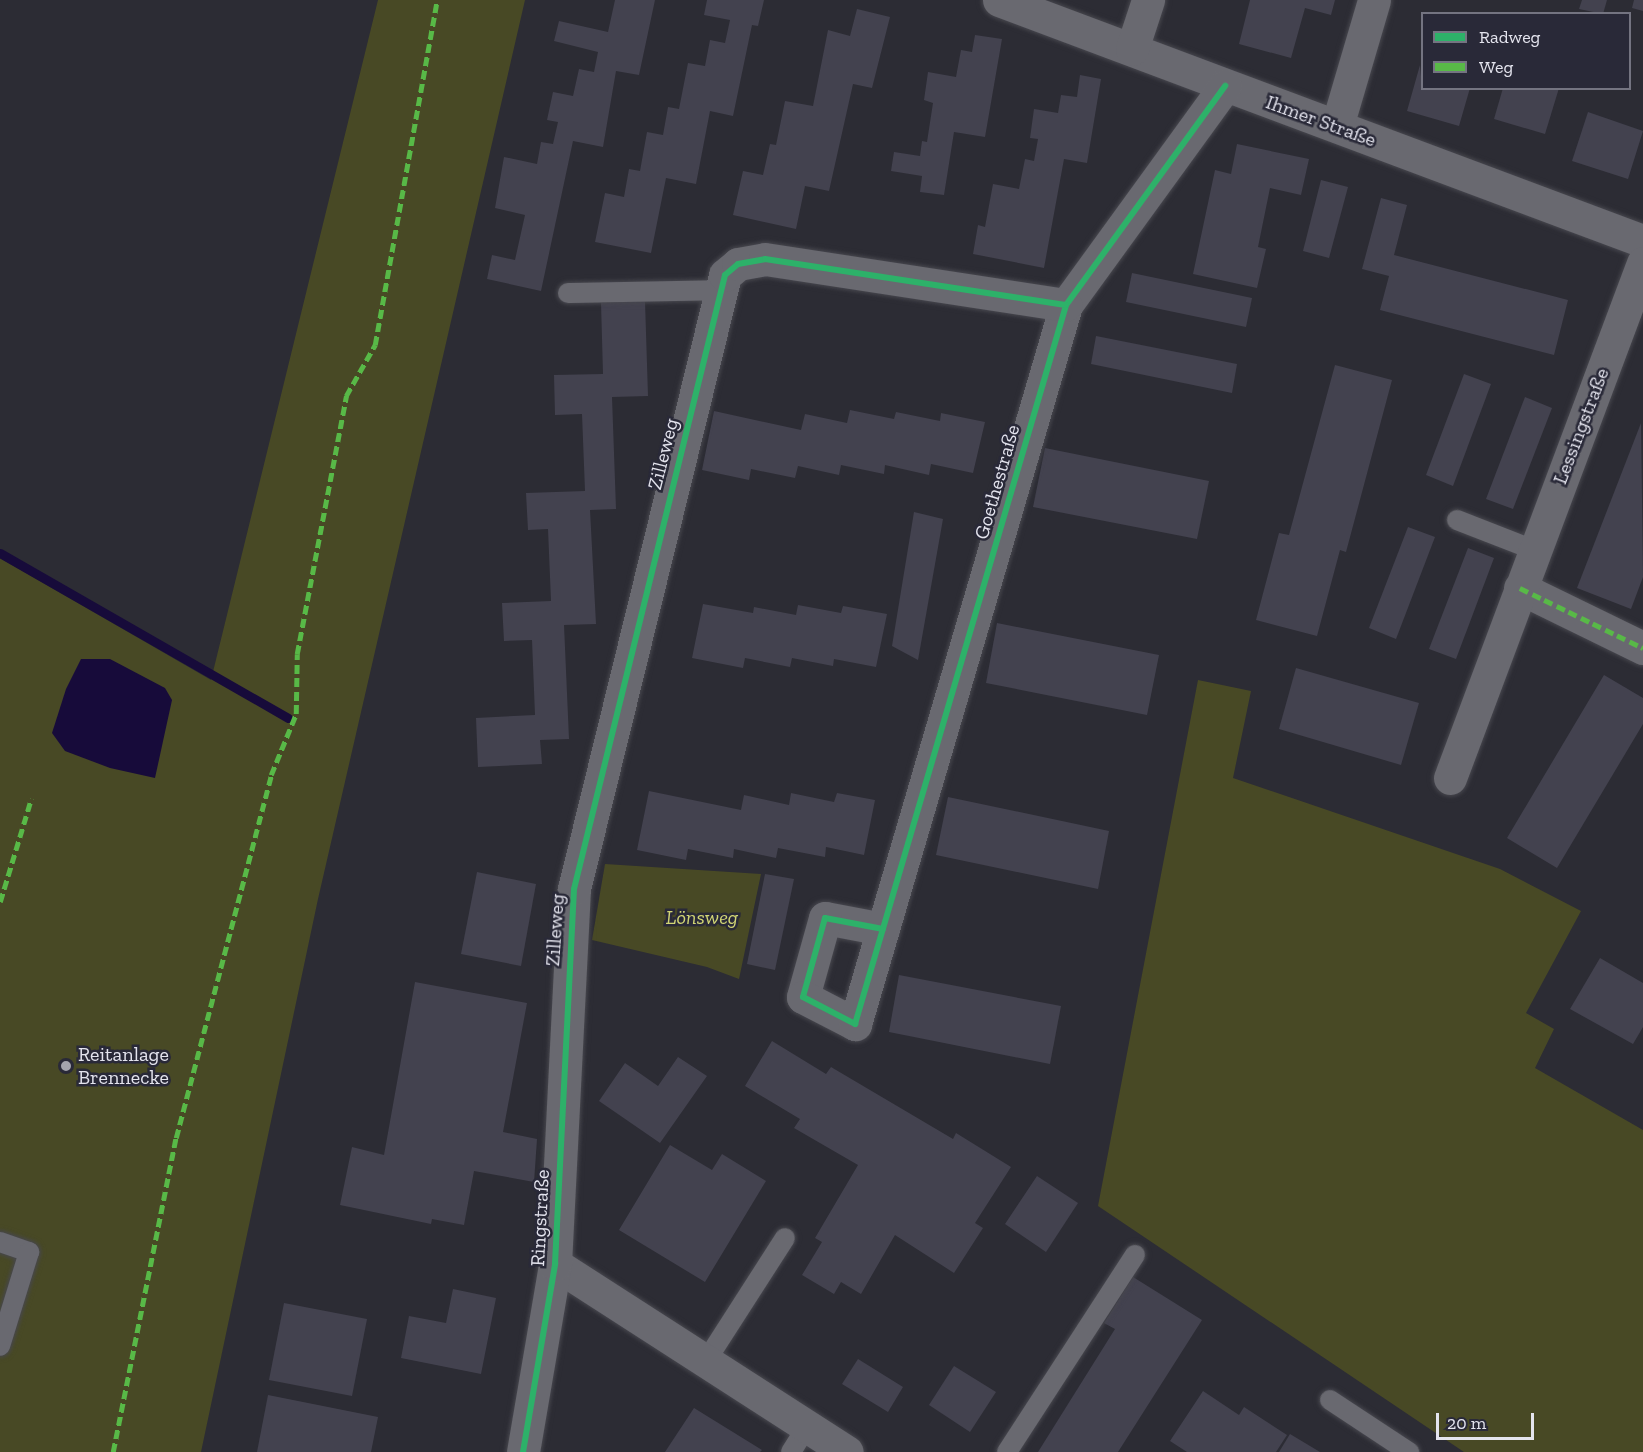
<!DOCTYPE html>
<html>
<head>
<meta charset="utf-8">
<style>
  body { margin:0 }
  #map { position:relative; width:1643px; height:1452px; overflow:hidden; background:#2c2c34; font-family:"Zilla Slab",serif }
  div>[style] { position:absolute }
  [style*='--x'] { left:calc(var(--x)*1px); top:calc(var(--y)*1px); width:calc(var(--w)*1px); rotate:calc(var(--a)*1deg) }
  .green>* { inset:0; background:#484925 }
  .water>* { inset:0; background:#170b3a }
  .stream>* { height:9px; margin:-4.5px; padding:0 4.5px; transform-origin:4.5px; border-radius:4.5px; background:#170b3a }
  .building>* { inset:0; background:#43424f }
  .roads { filter:drop-shadow(0 0 2px #47474e) drop-shadow(0 0 2px #47474e) }
  .lane>* { height:20px; margin:-10px; padding:0 10px; transform-origin:10px; border-radius:10px; background:#696970 }
  .street>* { height:33px; margin:-16.5px; padding:0 16.5px; transform-origin:16.5px; border-radius:16.5px; background:#696970 }
  .quiet>* { height:4.5px; margin-top:-2.25px; transform-origin:0; background:repeating-linear-gradient(90deg,#58b947 0 9px,transparent 0 13.5px) }
  .cycleway>* { height:6px; margin:-3px; padding:0 3px; transform-origin:3px; border-radius:3px; background:#2db169 }
  .dots>* { width:16px; height:16px; translate:-50% -50%; box-sizing:border-box; border:3px solid #292938; border-radius:50% }
  span { translate:-50% -50%; white-space:nowrap; text-align:center; line-height:1.15; -webkit-text-stroke:5px #292938; paint-order:stroke }
  .street-label { font-size:20px; color:#e4e4ee }
  .park-label { font-size:20px; color:#d3d775; font-style:italic }
  .poi-label { font-size:20px; color:#e4e4ee }
  .left { translate:0 -50%; text-align:left }
  .legend { position:absolute; left:1421px; top:12px; width:210px; height:78px; box-sizing:border-box; background:#292938; border:2px solid #747481; margin:0; padding:8px 10px; list-style:none; font-size:18px; color:#e4e4ee }
  .legend li { display:flex; align-items:center; gap:12px; height:30px }
  .legend b { width:30px; border:2px solid #747481 }
  .scale { position:absolute; left:1436px; top:1413px; width:98px; height:27px; box-sizing:border-box; border:3px solid #e4e4ee; border-top:0; padding-left:8px; font-size:18px; line-height:21px; white-space:nowrap; color:#e4e4ee; -webkit-text-stroke:4px #292938; paint-order:stroke }
</style>
</head>
<body>
<div id="map">
  <div class="green">
    <div style="clip-path:polygon(378px 0,525px 0,318px 899px,201px 1452px,0 1452px,0 558px,211px 680px)"></div>
    <div style="clip-path:polygon(1198px 680px,1251px 691px,1233px 778px,1500px 869px,1581px 911px,1526px 1013px,1554px 1029px,1535px 1068px,1643px 1130px,1643px 1452px,1464px 1452px,1098px 1206px)"></div>
    <div style="clip-path:polygon(605px 864px,761px 874px,739px 979px,707px 967px,592px 940px)"></div>
  </div>
  <div class="water">
    <div style="clip-path:polygon(81px 659px,110px 659px,165px 688px,172px 700px,155px 778px,110px 768px,65px 751px,52px 733px,66px 689px)"></div>
  </div>
  <div class="stream">
    <div style="--x:0;--y:553;--w:332;--a:29.8"></div>
  </div>
  <div class="building">
    <div style="clip-path:polygon(615px 0,655px 0,639px 75px,616px 71px,603px 147px,573px 141px,541px 291px,487px 279px,492px 255px,515px 260px,525px 215px,495px 208px,504px 157px,537px 164px,541px 142px,553px 144px,558px 122px,547px 120px,553px 92px,573px 96px,579px 69px,594px 72px,598px 52px,554px 41px,559px 21px,608px 32px)"></div>
    <div style="clip-path:polygon(707px 0,764px 0,758px 26px,752px 25px,733px 116px,710px 111px,696px 184px,666px 178px,651px 253px,595px 242px,605px 193px,624px 197px,629px 169px,640px 171px,647px 132px,663px 135px,668px 107px,679px 109px,688px 63px,705px 66px,710px 40px,725px 43px,730px 20px,704px 15px)"></div>
    <div style="clip-path:polygon(1250px 0,1335px 0,1331px 15px,1305px 8px,1291px 58px,1239px 44px)"></div>
    <div style="clip-path:polygon(1582px 0,1607px 0,1603px 14px,1579px 9px)"></div>
    <div style="clip-path:polygon(1634px 0,1643px 0,1643px 11px,1632px 8px)"></div>
    <div style="clip-path:polygon(857px 9px,890px 17px,872px 88px,853px 84px,829px 191px,805px 186px,796px 229px,733px 215px,743px 171px,763px 175px,770px 144px,776px 145px,785px 101px,813px 106px,828px 30px,850px 36px)"></div>
    <div style="clip-path:polygon(975px 35px,1002px 39px,985px 137px,954px 132px,944px 195px,920px 192px,922px 176px,891px 171px,894px 152px,920px 156px,922px 141px,927px 142px,933px 103px,924px 100px,928px 72px,956px 77px,961px 50px,972px 52px)"></div>
    <div style="clip-path:polygon(1420px 65px,1422px 88px,1470px 88px,1459px 126px,1407px 111px)"></div>
    <div style="clip-path:polygon(1080px 75px,1101px 79px,1087px 163px,1064px 159px,1044px 268px,973px 254px,978px 225px,985px 227px,993px 184px,1019px 189px,1025px 159px,1034px 161px,1038px 139px,1030px 138px,1034px 109px,1058px 113px,1061px 95px,1077px 97px)"></div>
    <div style="clip-path:polygon(1503px 88px,1559px 88px,1545px 134px,1494px 119px)"></div>
    <div style="clip-path:polygon(1588px 112px,1643px 131px,1628px 179px,1572px 161px)"></div>
    <div style="clip-path:polygon(1237px 144px,1309px 159px,1301px 195px,1270px 188px,1258px 247px,1266px 249px,1257px 288px,1193px 274px,1215px 170px,1231px 174px)"></div>
    <div style="clip-path:polygon(1321px 180px,1348px 187px,1329px 258px,1303px 251px)"></div>
    <div style="clip-path:polygon(1381px 198px,1407px 205px,1394px 255px,1568px 300px,1554px 355px,1380px 310px,1389px 276px,1362px 269px)"></div>
    <div style="clip-path:polygon(1132px 273px,1252px 298px,1246px 327px,1126px 302px)"></div>
    <div style="clip-path:polygon(645px 301px,648px 396px,612px 397px,616px 509px,590px 510px,596px 624px,564px 625px,569px 739px,540px 740px,542px 764px,478px 767px,476px 718px,535px 715px,532px 640px,504px 641px,502px 603px,551px 601px,548px 529px,528px 530px,526px 493px,585px 491px,582px 414px,555px 415px,554px 375px,603px 374px,601px 303px)"></div>
    <div style="clip-path:polygon(1096px 336px,1237px 364px,1232px 393px,1091px 364px)"></div>
    <div style="clip-path:polygon(1335px 365px,1392px 380px,1346px 552px,1340px 550px,1317px 636px,1256px 620px,1279px 533px,1289px 535px)"></div>
    <div style="clip-path:polygon(1464px 374px,1491px 384px,1453px 486px,1426px 475px)"></div>
    <div style="clip-path:polygon(1525px 397px,1552px 408px,1513px 509px,1486px 499px)"></div>
    <div style="clip-path:polygon(850px 410px,894px 419px,896px 412px,940px 421px,941px 413px,985px 422px,973px 473px,931px 464px,929px 475px,885px 465px,884px 474px,841px 465px,839px 475px,798px 466px,795px 478px,751px 469px,749px 480px,702px 470px,714px 411px,801px 430px,805px 414px,847px 423px)"></div>
    <div style="clip-path:polygon(1641px 423px,1643px 577px,1631px 609px,1577px 588px)"></div>
    <div style="clip-path:polygon(1045px 448px,1209px 481px,1197px 539px,1033px 507px)"></div>
    <div style="clip-path:polygon(914px 512px,943px 519px,918px 660px,892px 646px)"></div>
    <div style="clip-path:polygon(1408px 527px,1435px 537px,1396px 639px,1369px 628px)"></div>
    <div style="clip-path:polygon(1468px 548px,1494px 558px,1456px 659px,1429px 649px)"></div>
    <div style="clip-path:polygon(703px 604px,753px 613px,754px 607px,796px 615px,798px 605px,841px 613px,843px 606px,887px 614px,876px 667px,834px 659px,833px 666px,792px 658px,790px 667px,745px 658px,743px 668px,692px 658px)"></div>
    <div style="clip-path:polygon(997px 623px,1159px 655px,1147px 715px,986px 683px)"></div>
    <div style="clip-path:polygon(1296px 668px,1419px 703px,1401px 765px,1279px 729px)"></div>
    <div style="clip-path:polygon(1604px 675px,1643px 698px,1643px 724px,1557px 868px,1507px 838px)"></div>
    <div style="clip-path:polygon(649px 791px,741px 810px,744px 795px,789px 805px,791px 793px,834px 802px,837px 793px,875px 800px,864px 855px,826px 847px,825px 857px,778px 848px,776px 858px,734px 849px,733px 858px,688px 849px,686px 860px,637px 850px)"></div>
    <div style="clip-path:polygon(948px 797px,1109px 831px,1098px 889px,936px 855px)"></div>
    <div style="clip-path:polygon(477px 872px,536px 884px,521px 966px,461px 954px)"></div>
    <div style="clip-path:polygon(765px 874px,794px 879px,775px 970px,747px 964px)"></div>
    <div style="clip-path:polygon(1600px 958px,1643px 983px,1643px 1027px,1633px 1044px,1570px 1009px)"></div>
    <div style="clip-path:polygon(899px 975px,1061px 1006px,1050px 1064px,889px 1032px)"></div>
    <div style="clip-path:polygon(415px 982px,527px 1003px,503px 1132px,537px 1139px,534px 1182px,474px 1171px,464px 1225px,432px 1219px,431px 1224px,340px 1205px,352px 1147px,384px 1155px)"></div>
    <div style="clip-path:polygon(772px 1041px,826px 1074px,831px 1067px,953px 1139px,956px 1133px,1011px 1167px,975px 1223px,983px 1228px,954px 1273px,895px 1235px,861px 1294px,841px 1282px,834px 1294px,802px 1275px,822px 1242px,815px 1238px,858px 1165px,794px 1128px,800px 1119px,745px 1086px)"></div>
    <div style="clip-path:polygon(678px 1057px,707px 1076px,660px 1143px,599px 1101px,625px 1063px,658px 1086px)"></div>
    <div style="clip-path:polygon(670px 1145px,712px 1170px,722px 1154px,766px 1181px,705px 1282px,619px 1230px)"></div>
    <div style="clip-path:polygon(1037px 1176px,1078px 1203px,1046px 1252px,1005px 1224px)"></div>
    <div style="clip-path:polygon(1133px 1277px,1202px 1320px,1118px 1452px,1038px 1452px,1115px 1329px,1104px 1323px)"></div>
    <div style="clip-path:polygon(453px 1289px,496px 1298px,481px 1374px,401px 1358px,409px 1316px,446px 1323px)"></div>
    <div style="clip-path:polygon(284px 1303px,367px 1319px,352px 1396px,269px 1380px)"></div>
    <div style="clip-path:polygon(858px 1359px,903px 1387px,888px 1412px,842px 1384px)"></div>
    <div style="clip-path:polygon(954px 1366px,996px 1392px,970px 1432px,929px 1405px)"></div>
    <div style="clip-path:polygon(1203px 1391px,1239px 1415px,1244px 1407px,1287px 1435px,1276px 1452px,1187px 1452px,1170px 1441px)"></div>
    <div style="clip-path:polygon(268px 1395px,378px 1417px,371px 1452px,257px 1452px)"></div>
    <div style="clip-path:polygon(694px 1408px,762px 1450px,760px 1452px,665px 1452px)"></div>
    <div style="clip-path:polygon(1290px 1434px,1320px 1452px,1279px 1452px)"></div>
  </div>
  <div class="roads">
    <div class="lane">
      <div style="--x:568;--y:293;--w:151;--a:-1.1"></div>
      <div style="--x:1457;--y:520;--w:83;--a:21.3"></div>
      <div style="--x:0;--y:1242;--w:31;--a:19"></div>
      <div style="--x:29;--y:1252;--w:98;--a:107.1"></div>
      <div style="--x:706;--y:1361;--w:146;--a:-57.3"></div>
      <div style="--x:1330;--y:1400;--w:95;--a:33.4"></div>
      <div style="--x:791;--y:1452;--w:31;--a:-58"></div>
      <div style="--x:1007;--y:1452;--w:235;--a:-57"></div>
    </div>
    <div class="street">
      <div style="--x:999;--y:0;--w:688;--a:20.52"></div>
      <div style="--x:1132;--y:49;--w:52;--a:-71.9"></div>
      <div style="--x:1337;--y:126;--w:131;--a:-73.6"></div>
      <div style="--x:1520;--y:588;--w:137;--a:26"></div>
      <div style="--x:1450;--y:778;--w:550;--a:-69.46"></div>
      <div style="--x:883;--y:929;--w:59;--a:-169.3"></div>
      <div style="--x:825;--y:918;--w:82;--a:105.6"></div>
      <div style="--x:803;--y:997;--w:59;--a:27.4"></div>
      <div style="--x:855;--y:1024;--w:749;--a:-73.64"></div>
      <div style="--x:1066;--y:305;--w:271;--a:-54"></div>
      <div style="--x:555;--y:1264;--w:347;--a:32.8"></div>
      <div style="--x:523;--y:1452;--w:191;--a:-80.3"></div>
      <div style="--x:555;--y:1264;--w:375;--a:-87.1"></div>
      <div style="--x:574;--y:889;--w:632;--a:-76.18"></div>
      <div style="--x:725;--y:275;--w:17;--a:-40"></div>
      <div style="--x:738;--y:264;--w:27;--a:-10"></div>
      <div style="--x:765;--y:259;--w:304;--a:8.7"></div>
    </div>
  </div>
  <div class="quiet">
    <div style="--x:1520;--y:588;--w:137;--a:26"></div>
    <div style="--x:0;--y:902;--w:108;--a:-73.2"></div>
    <div style="--x:113;--y:1452;--w:320;--a:-78.7"></div>
    <div style="--x:176;--y:1138;--w:375;--a:-75.3"></div>
    <div style="--x:271;--y:775;--w:66;--a:-67.7"></div>
    <div style="--x:296;--y:714;--w:60;--a:-89"></div>
    <div style="--x:297;--y:654;--w:263;--a:-79.2"></div>
    <div style="--x:346;--y:396;--w:59;--a:-60.4"></div>
    <div style="--x:375;--y:345;--w:351;--a:-79.8"></div>
  </div>
  <div class="cycleway">
    <div style="--x:883;--y:929;--w:59;--a:-169.3"></div>
    <div style="--x:825;--y:918;--w:82;--a:105.6"></div>
    <div style="--x:803;--y:997;--w:59;--a:27.4"></div>
    <div style="--x:855;--y:1024;--w:749;--a:-73.64"></div>
    <div style="--x:1066;--y:305;--w:271;--a:-54"></div>
    <div style="--x:523;--y:1452;--w:191;--a:-80.3"></div>
    <div style="--x:555;--y:1264;--w:375;--a:-87.1"></div>
    <div style="--x:574;--y:889;--w:632;--a:-76.18"></div>
    <div style="--x:725;--y:275;--w:17;--a:-40"></div>
    <div style="--x:738;--y:264;--w:27;--a:-10"></div>
    <div style="--x:765;--y:259;--w:304;--a:8.7"></div>
  </div>
  <div class="dots">
    <div style="left:66px;top:1066px;background:#a4a4ad"></div>
  </div>
  <div class="street-label">
    <span style="left:1321px;top:121px;rotate:20deg">Ihmer Straße</span>
    <span style="left:1581px;top:426px;rotate:-69deg">Lessingstraße</span>
    <span style="left:663px;top:454px;rotate:-76deg">Zilleweg</span>
    <span style="left:997px;top:482px;rotate:-74deg">Goethestraße</span>
    <span style="left:555px;top:930px;rotate:-86deg">Zilleweg</span>
    <span style="left:540px;top:1218px;rotate:-87deg">Ringstraße</span>
  </div>
  <div class="park-label">
    <span style="left:702px;top:917px">Lönsweg</span>
  </div>
  <div class="poi-label">
    <span class="left" style="left:78px;top:1066px">Reitanlage<br>Brennecke</span>
  </div>
  <ul class="legend">
  <li><b style="height:8px;background:#2db169"></b>Radweg</li>
  <li><b style="height:8px;background:#58b947"></b>Weg</li>
  </ul>
  <div class="scale">20 m</div>
</div>
</body>
</html>
